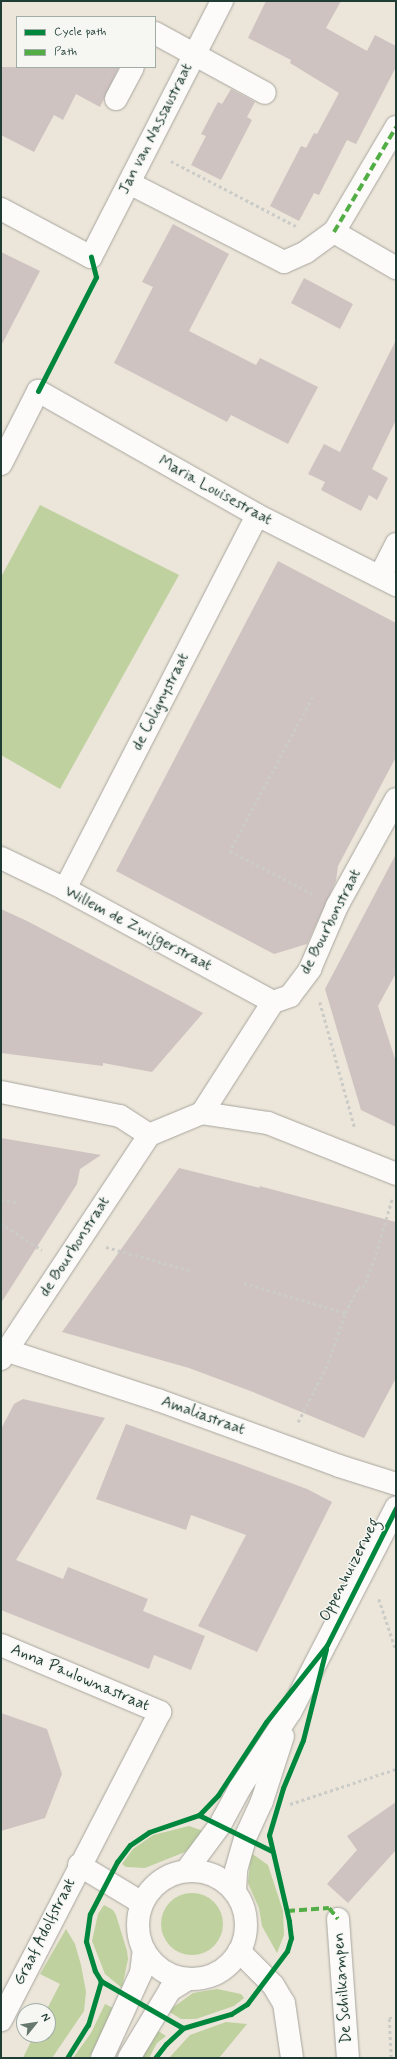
<!DOCTYPE html>
<html>
<head>
<meta charset="utf-8">
<style>
  body { margin:0 }
  #map { position:relative; width:397px; height:2059px; overflow:hidden; background:#ece5d9; font-family:Mynerve,sans-serif }
  div>[style] { position:absolute }
  [style*='--x'] { left:calc(var(--x)*1px); top:calc(var(--y)*1px); width:calc(var(--w)*1px); rotate:calc(var(--a)*1deg) }
  .green>* { inset:0; background:#bed19e }
  .round { border-radius:50% }
  .building>* { inset:0; background:#cfc3c1 }
  .path>* { height:2.5px; margin-top:-1.25px; transform-origin:0; background:repeating-linear-gradient(90deg,#cbccc8 0 3px,transparent 0 6px) }
  .roads { filter:drop-shadow(0 0 1px #a7a69f) drop-shadow(0 0 1px #a7a69f) }
  .minor>* { height:22px; margin:-11px; padding:0 11px; transform-origin:11px; border-radius:11px; background:#fcfbf9 }
  .major>* { height:22px; margin:-11px; padding:0 11px; transform-origin:11px; border-radius:11px; background:#fcfbf9 }
  .major>.ring { margin:-11px; padding:0; box-sizing:content-box; background:none; border:22px solid #fcfbf9; border-radius:50% }
  .quiet>* { height:4px; margin-top:-2px; transform-origin:0; background:repeating-linear-gradient(90deg,#52ad45 0 8px,transparent 0 12px) }
  .cycleway>* { height:5px; margin:-2.5px; padding:0 2.5px; transform-origin:2.5px; border-radius:2.5px; background:#00873e }
  span { translate:-50% -50%; white-space:nowrap; text-align:center; line-height:1.15; -webkit-text-stroke:3px #f6f6f2; paint-order:stroke }
  .street-label { font-size:16px; color:#1f3d34 }
  .frame { position:absolute; inset:0; border:2px solid #1f3d34; pointer-events:none }
  .legend { position:absolute; left:16px; top:16px; width:140px; height:52px; box-sizing:border-box; background:#f6f6f2; border:1px solid #a0aca6; margin:0; padding:5px 7px; list-style:none; font-size:12px; color:#1f3d34 }
  .legend li { display:flex; align-items:center; gap:8px; height:20px }
  .legend b { width:20px; border:1px solid #a0aca6 }
  .north { position:absolute; left:16px; top:2003px; width:40px; height:40px; box-sizing:border-box; background:#f6f6f2; border:1px solid #a0aca6; border-radius:50%; rotate:60deg; font-size:11px; font-weight:700; line-height:16px; text-align:center; color:#1f3d34 }
  .north::after { content:''; display:block; margin:auto; width:14px; height:18px; background:#67786e; clip-path:polygon(50% 0,100% 100%,50% 72%,0 100%) }
</style>
</head>
<body>
<div id="map">
  <div class="green">
    <div style="clip-path:polygon(40px 505px,179px 575px,60px 789px,1px 755px,1px 577px)"></div>
    <div style="clip-path:polygon(189px 1826px,206px 1832px,185px 1852px,145px 1868px,126px 1867px,122px 1864px,133px 1849px,153px 1835px)"></div>
    <div style="clip-path:polygon(251px 1853px,268px 1865px,283px 1911px,284px 1935px,277px 1953px,262px 1926px,259px 1908px,248px 1883px)"></div>
    <div class="round" style="left:161px;top:1893px;width:62px;height:62px"></div>
    <div style="clip-path:polygon(104px 1905px,113px 1910px,116px 1915px,127px 1951px,128px 1959px,122px 1988px,105px 1974px,92px 1941px,98px 1914px)"></div>
    <div style="clip-path:polygon(66px 1929px,75px 1944px,81px 1965px,86px 1992px,84px 2011px,52px 2058px,23px 2058px,34px 2035px,48px 2035px,46px 2011px,60px 1984px,40px 1974px)"></div>
    <div style="clip-path:polygon(217px 1989px,241px 1994px,244px 1998px,234px 2006px,196px 2019px,181px 2019px,168px 2011px,193px 1993px)"></div>
    <div style="clip-path:polygon(105px 2004px,115px 2009px,89px 2058px,73px 2058px,91px 2033px)"></div>
    <div style="clip-path:polygon(226px 2022px,247px 2024px,219px 2058px,169px 2058px,190px 2035px)"></div>
    <div style="clip-path:polygon(155px 2029px,166px 2036px,157px 2043px,149px 2058px,139px 2058px)"></div>
  </div>
  <div class="building">
    <div style="clip-path:polygon(266px 1px,341px 1px,326px 28px,367px 51px,375px 35px,396px 46px,396px 67px,356px 144px,347px 140px,319px 195px,314px 193px,299px 221px,270px 206px,301px 146px,306px 148px,314px 133px,317px 134px,339px 93px,290px 63px,291px 60px,248px 38px)"></div>
    <div style="clip-path:polygon(1px 67px,119px 67px,100px 107px,76px 94px,63px 120px,54px 115px,34px 152px,1px 135px)"></div>
    <div style="clip-path:polygon(231px 89px,255px 102px,247px 117px,252px 120px,221px 180px,191px 165px,206px 136px,201px 134px,218px 102px,222px 104px)"></div>
    <div style="clip-path:polygon(173px 224px,229px 254px,189px 331px,256px 365px,260px 358px,318px 387px,288px 444px,231px 415px,227px 422px,114px 363px,153px 287px,142px 282px)"></div>
    <div style="clip-path:polygon(1px 252px,40px 271px,1px 346px)"></div>
    <div style="clip-path:polygon(304px 278px,353px 304px,340px 329px,291px 303px)"></div>
    <div style="clip-path:polygon(396px 340px,396px 420px,372px 469px,388px 478px,377px 500px,369px 495px,361px 511px,321px 490px,325px 482px,308px 474px,324px 444px,340px 452px)"></div>
    <div style="clip-path:polygon(278px 561px,396px 623px,396px 757px,338px 866px,336px 881px,307px 944px,274px 954px,116px 871px)"></div>
    <div style="clip-path:polygon(396px 854px,396px 973px,378px 1006px,396px 1062px,396px 1127px,361px 1110px,325px 989px)"></div>
    <div style="clip-path:polygon(1px 909px,27px 921px,203px 1013px,152px 1072px,103px 1063px,103px 1066px,1px 1053px)"></div>
    <div style="clip-path:polygon(1px 1138px,101px 1155px,80px 1169px,77px 1184px,1px 1303px)"></div>
    <div style="clip-path:polygon(179px 1168px,260px 1188px,259px 1186px,396px 1222px,396px 1378px,364px 1438px,253px 1392px,189px 1368px,62px 1332px)"></div>
    <div style="clip-path:polygon(23px 1399px,105px 1418px,16px 1560px,63px 1579px,68px 1567px,148px 1599px,143px 1611px,205px 1636px,191px 1670px,154px 1655px,149px 1669px,1px 1610px,1px 1429px,14px 1404px)"></div>
    <div style="clip-path:polygon(126px 1424px,237px 1463px,307px 1489px,332px 1502px,257px 1652px,198px 1626px,246px 1535px,191px 1515px,186px 1530px,96px 1499px)"></div>
    <div style="clip-path:polygon(1px 1713px,47px 1729px,62px 1774px,45px 1818px,1px 1831px)"></div>
    <div style="clip-path:polygon(396px 1802px,396px 1850px,348px 1903px,327px 1884px,357px 1850px,347px 1836px)"></div>
  </div>
  <div class="path">
    <div style="--x:171;--y:161;--w:141;--a:27.5"></div>
    <div style="--x:313;--y:697;--w:175;--a:118.3"></div>
    <div style="--x:230;--y:851;--w:93;--a:27.4"></div>
    <div style="--x:320;--y:1002;--w:131;--a:74.5"></div>
    <div style="--x:1;--y:1200;--w:15;--a:8"></div>
    <div style="--x:1;--y:1223;--w:49;--a:33.4"></div>
    <div style="--x:106;--y:1247;--w:89;--a:15.6"></div>
    <div style="--x:244;--y:1283;--w:105;--a:16.5"></div>
    <div style="--x:298;--y:1422;--w:66;--a:-63"></div>
    <div style="--x:328;--y:1363;--w:53;--a:-71.2"></div>
    <div style="--x:345;--y:1313;--w:29;--a:-63"></div>
    <div style="--x:358;--y:1287;--w:5;--a:11"></div>
    <div style="--x:363;--y:1288;--w:30;--a:-69"></div>
    <div style="--x:374;--y:1260;--w:64;--a:-73.6"></div>
    <div style="--x:379;--y:1599;--w:54;--a:71.6"></div>
    <div style="--x:290;--y:1804;--w:112;--a:-18.3"></div>
    <div style="--x:391;--y:2058;--w:40;--a:-92.9"></div>
    <div style="--x:389;--y:2018;--w:7;--a:0"></div>
  </div>
  <div class="roads">
    <div class="minor">
      <div style="--x:155;--y:33;--w:125;--a:28.6"></div>
      <div style="--x:116;--y:99;--w:36;--a:-62"></div>
      <div style="--x:129;--y:183;--w:174;--a:27"></div>
      <div style="--x:284;--y:262;--w:24;--a:-24"></div>
      <div style="--x:306;--y:252;--w:34;--a:-36"></div>
      <div style="--x:334;--y:232;--w:122;--a:-59.4"></div>
      <div style="--x:1;--y:209;--w:102;--a:28.1"></div>
      <div style="--x:91;--y:257;--w:288;--a:-62.9"></div>
      <div style="--x:334;--y:232;--w:72;--a:30.1"></div>
      <div style="--x:1;--y:464;--w:82;--a:-63.1"></div>
      <div style="--x:38;--y:391;--w:252;--a:29.5"></div>
      <div style="--x:257;--y:515;--w:156;--a:26.7"></div>
      <div style="--x:380;--y:576;--w:36;--a:-63"></div>
      <div style="--x:1;--y:858;--w:71;--a:25.8"></div>
      <div style="--x:65;--y:889;--w:237;--a:28.5"></div>
      <div style="--x:65;--y:889;--w:420;--a:-62.8"></div>
      <div style="--x:1;--y:1092;--w:121;--a:11.4"></div>
      <div style="--x:120;--y:1116;--w:35;--a:33"></div>
      <div style="--x:149;--y:1135;--w:57;--a:-22.5"></div>
      <div style="--x:202;--y:1113;--w:67;--a:8.6"></div>
      <div style="--x:268;--y:1123;--w:138;--a:21.7"></div>
      <div style="--x:202;--y:1113;--w:132;--a:-57.4"></div>
      <div style="--x:273;--y:1002;--w:18;--a:-19"></div>
      <div style="--x:290;--y:996;--w:34;--a:-53"></div>
      <div style="--x:310;--y:969;--w:69;--a:-66.8"></div>
      <div style="--x:337;--y:906;--w:122;--a:-61.1"></div>
      <div style="--x:8;--y:1351;--w:158;--a:18.1"></div>
      <div style="--x:158;--y:1400;--w:193;--a:20"></div>
      <div style="--x:339;--y:1466;--w:60;--a:17.5"></div>
      <div style="--x:1;--y:1359;--w:268;--a:-56.5"></div>
      <div style="--x:1;--y:1645;--w:173;--a:22.8"></div>
      <div style="--x:160;--y:1712;--w:347;--a:117.3"></div>
      <div style="--x:79;--y:1865;--w:74;--a:31.1"></div>
      <div style="--x:338;--y:1919;--w:139;--a:85.9"></div>
      <div style="--x:239;--y:1951;--w:48;--a:45"></div>
      <div style="--x:273;--y:1985;--w:21;--a:59"></div>
      <div style="--x:284;--y:2003;--w:56;--a:81.7"></div>
    </div>
    <div class="major">
      <div class="ring" style="left:138px;top:1871px;width:86px;height:86px"></div>
      <div style="--x:186;--y:1871;--w:57;--a:-53.5"></div>
      <div style="--x:220;--y:1825;--w:42;--a:-61.6"></div>
      <div style="--x:240;--y:1788;--w:92;--a:-56.5"></div>
      <div style="--x:291;--y:1711;--w:229;--a:-62.7"></div>
      <div style="--x:235;--y:1892;--w:22;--a:-87"></div>
      <div style="--x:236;--y:1870;--w:33;--a:-74"></div>
      <div style="--x:245;--y:1838;--w:41;--a:-65.3"></div>
      <div style="--x:262;--y:1801;--w:68;--a:-72.1"></div>
      <div style="--x:102;--y:2058;--w:94;--a:-65.4"></div>
      <div style="--x:141;--y:1973;--w:23;--a:-83"></div>
      <div style="--x:129;--y:2058;--w:79;--a:-58.9"></div>
      <div style="--x:170;--y:1990;--w:21;--a:-31"></div>
    </div>
  </div>
  <div class="quiet">
    <div style="--x:334;--y:232;--w:122;--a:-59.4"></div>
    <div style="--x:287;--y:1911;--w:42;--a:-4.1"></div>
    <div style="--x:329;--y:1908;--w:14;--a:51"></div>
  </div>
  <div class="cycleway">
    <div style="--x:38;--y:391;--w:128;--a:-63"></div>
    <div style="--x:96;--y:277;--w:21;--a:-104"></div>
    <div style="--x:199;--y:1815;--w:81;--a:26.3"></div>
    <div style="--x:183;--y:2028;--w:95;--a:-150.2"></div>
    <div style="--x:101;--y:1981;--w:12;--a:-121"></div>
    <div style="--x:95;--y:1971;--w:31;--a:-107"></div>
    <div style="--x:86;--y:1941;--w:27;--a:-82"></div>
    <div style="--x:90;--y:1914;--w:59;--a:-62.6"></div>
    <div style="--x:117;--y:1862;--w:21;--a:-53"></div>
    <div style="--x:130;--y:1845;--w:23;--a:-34"></div>
    <div style="--x:149;--y:1832;--w:53;--a:-18.8"></div>
    <div style="--x:199;--y:1815;--w:28;--a:-46"></div>
    <div style="--x:218;--y:1795;--w:87;--a:-56.7"></div>
    <div style="--x:266;--y:1722;--w:98;--a:-51.6"></div>
    <div style="--x:327;--y:1645;--w:153;--a:-63.3"></div>
    <div style="--x:67;--y:2058;--w:39;--a:-58"></div>
    <div style="--x:88;--y:2025;--w:46;--a:-73.5"></div>
    <div style="--x:155;--y:2058;--w:18;--a:-52"></div>
    <div style="--x:166;--y:2044;--w:23;--a:-43"></div>
    <div style="--x:183;--y:2028;--w:50;--a:-16.3"></div>
    <div style="--x:231;--y:2014;--w:19;--a:-32"></div>
    <div style="--x:247;--y:2004;--w:66;--a:-53"></div>
    <div style="--x:287;--y:1951;--w:14;--a:-73"></div>
    <div style="--x:291;--y:1938;--w:17;--a:-97"></div>
    <div style="--x:289;--y:1921;--w:88;--a:-103.1"></div>
    <div style="--x:269;--y:1835;--w:49;--a:-73.4"></div>
    <div style="--x:283;--y:1788;--w:52;--a:-67.4"></div>
    <div style="--x:303;--y:1740;--w:94;--a:-75.8"></div>
  </div>
  <div class="street-label">
    <span style="left:156px;top:129px;rotate:-63deg">Jan van Nassaustraat</span>
    <span style="left:215px;top:491px;rotate:29deg">Maria Louisestraat</span>
    <span style="left:161px;top:702px;rotate:-63deg">de Colignystraat</span>
    <span style="left:331px;top:922px;rotate:-63deg">de Bourbonstraat</span>
    <span style="left:138px;top:929px;rotate:28deg">Willem de Zwijgerstraat</span>
    <span style="left:75px;top:1247px;rotate:-57deg">de Bourbonstraat</span>
    <span style="left:203px;top:1416px;rotate:20deg">Amaliastraat</span>
    <span style="left:350px;top:1570px;rotate:-63deg">Oppenhuizerweg</span>
    <span style="left:80px;top:1678px;rotate:23deg">Anna Paulownastraat</span>
    <span style="left:45px;top:1932px;rotate:-63deg">Graaf Adolfstraat</span>
    <span style="left:343px;top:1988px;rotate:-94deg">De Schilkampen</span>
  </div>
  <div class="frame"></div>
  <ul class="legend">
  <li><b style="height:5px;background:#00873e"></b>Cycle path</li>
  <li><b style="height:5px;background:#52ad45"></b>Path</li>
  </ul>
  <div class="north">N</div>
</div>
</body>
</html>
